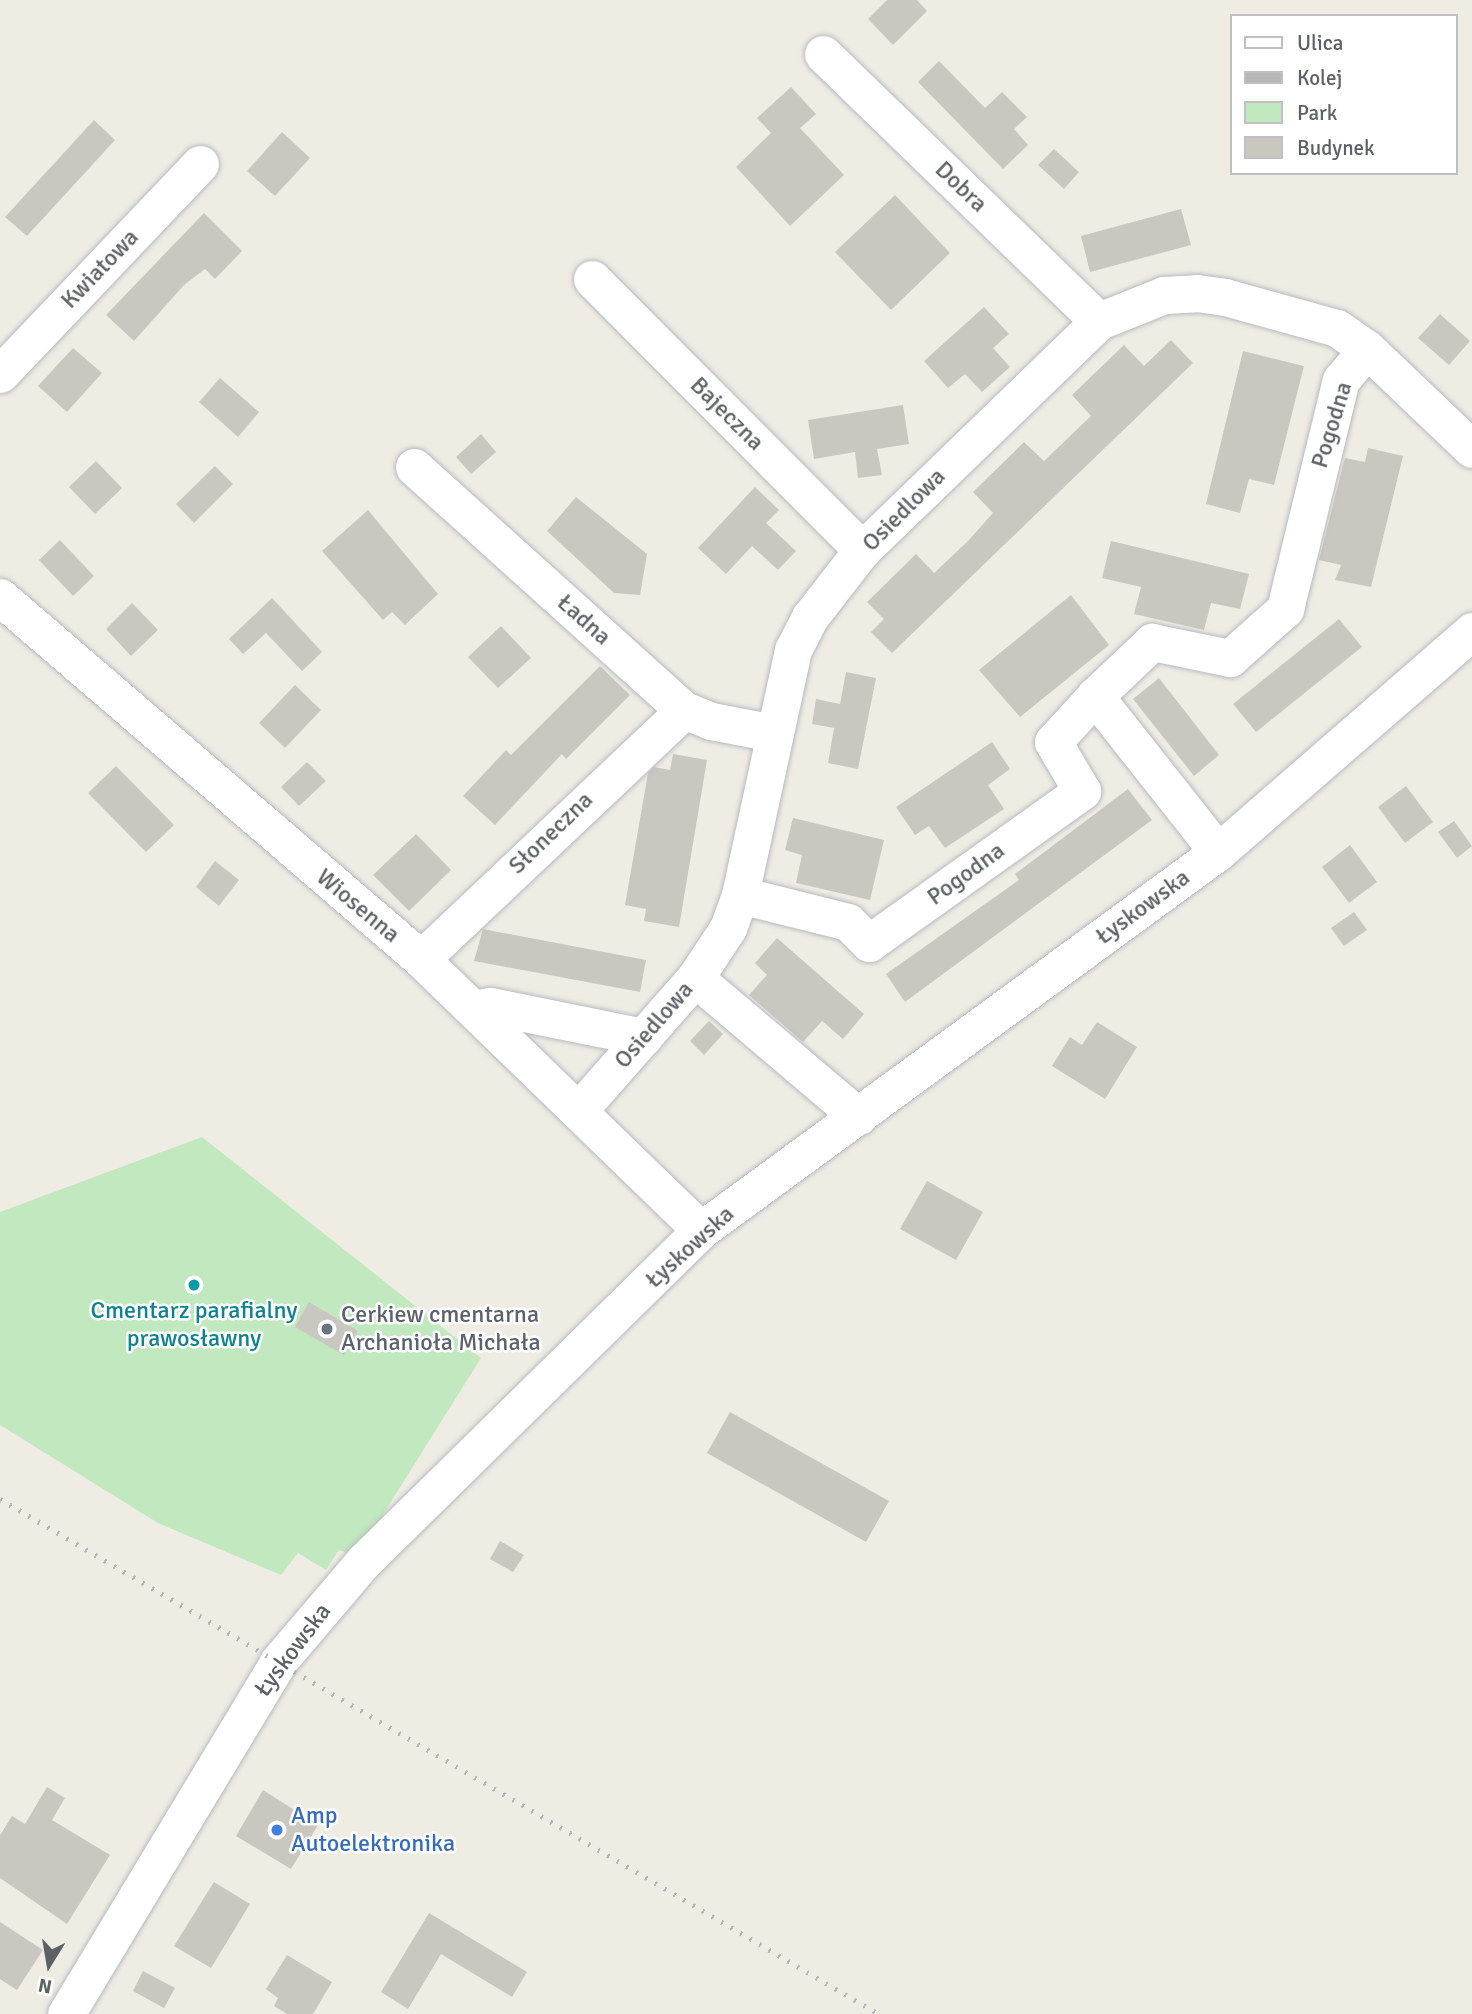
<!DOCTYPE html>
<html>
<head>
<meta charset="utf-8">
<style>
  body { margin:0 }
  #map { position:relative; width:1472px; height:2014px; overflow:hidden; background:#efece4; font-family:Signika,sans-serif }
  div>[style] { position:absolute }
  [style*='--x'] { left:calc(var(--x)*1px); top:calc(var(--y)*1px); width:calc(var(--w)*1px); rotate:calc(var(--a)*1deg) }
  .green>* { inset:0; background:#c1e8bf }
  .building>* { inset:0; background:#cac7c1 }
  .roads { filter:drop-shadow(0 0 2px #b7babf) drop-shadow(0 0 2px #b7babf) }
  .minor>* { height:37px; margin:-18.5px; padding:0 18.5px; transform-origin:18.5px; border-radius:18.5px; background:#fff }
  .rail>* { height:5px; margin-top:-2.5px; transform-origin:0; background:repeating-linear-gradient(90deg,#b5b6b7 0 2px,transparent 0 11px) }
  .dots>* { width:19px; height:19px; translate:-50% -50%; box-sizing:border-box; border:4px solid #fff; border-radius:50% }
  span { translate:-50% -50%; white-space:nowrap; text-align:center; line-height:1.15; -webkit-text-stroke:5px #fff; paint-order:stroke }
  .street-label { font-size:24px; color:#5c6166 }
  .culture-label { font-size:24px; color:#0d838f }
  .worship-label { font-size:24px; color:#5b616d }
  .left { translate:0 -50%; text-align:left }
  .shop-label { font-size:24px; color:#366cbe }
  .legend { position:absolute; left:1230px; top:14px; width:228px; height:161px; box-sizing:border-box; background:#fff; border:2px solid #bec0c2; margin:0; padding:9px 12px; list-style:none; font-size:21px; color:#5c6166 }
  .legend li { display:flex; align-items:center; gap:14px; height:35px }
  .legend b { width:35px; border:2px solid #bec0c2 }
  .north { position:absolute; left:14px; top:1930px; width:70px; height:70px; -webkit-text-stroke:5px #fff; paint-order:stroke; rotate:191deg; font-size:19px; font-weight:700; line-height:28px; text-align:center; color:#5c6166 }
  .north::after { content:''; display:block; margin:auto; width:24px; height:32px; background:#5c6166; clip-path:polygon(50% 0,100% 100%,50% 72%,0 100%) }
</style>
</head>
<body>
<div id="map">
  <div class="green">
    <div style="clip-path:polygon(202px 1137px,481px 1358px,357px 1556px,339px 1550px,326px 1570px,298px 1553px,281px 1575px,158px 1523px,0 1425px,0 1212px)"></div>
  </div>
  <div class="building">
    <div style="clip-path:polygon(887px 0,917px 0,927px 11px,893px 45px,868px 19px)"></div>
    <div style="clip-path:polygon(939px 61px,985px 108px,1002px 92px,1027px 117px,1014px 129px,1028px 145px,1003px 169px,918px 82px)"></div>
    <div style="clip-path:polygon(791px 87px,816px 114px,800px 128px,844px 175px,790px 226px,736px 167px,771px 133px,757px 118px)"></div>
    <div style="clip-path:polygon(94px 120px,115px 140px,27px 236px,5px 217px)"></div>
    <div style="clip-path:polygon(282px 132px,310px 158px,275px 196px,247px 171px)"></div>
    <div style="clip-path:polygon(1054px 149px,1079px 172px,1064px 189px,1038px 165px)"></div>
    <div style="clip-path:polygon(895px 195px,950px 253px,891px 310px,835px 252px)"></div>
    <div style="clip-path:polygon(1181px 209px,1191px 245px,1090px 272px,1081px 236px)"></div>
    <div style="clip-path:polygon(204px 213px,242px 251px,215px 279px,205px 269px,184px 285px,134px 341px,106px 315px)"></div>
    <div style="clip-path:polygon(984px 307px,1009px 334px,993px 348px,1010px 367px,982px 392px,965px 374px,948px 388px,924px 361px)"></div>
    <div style="clip-path:polygon(1440px 314px,1470px 341px,1449px 365px,1418px 338px)"></div>
    <div style="clip-path:polygon(1171px 340px,1193px 363px,892px 653px,871px 632px,884px 619px,867px 602px,916px 554px,934px 573px,968px 541px,993px 513px,973px 492px,1024px 442px,1044px 461px,1091px 416px,1072px 395px,1124px 345px,1144px 366px)"></div>
    <div style="clip-path:polygon(73px 348px,102px 373px,67px 412px,38px 386px)"></div>
    <div style="clip-path:polygon(1243px 351px,1304px 366px,1274px 485px,1249px 479px,1240px 513px,1206px 504px)"></div>
    <div style="clip-path:polygon(220px 378px,259px 412px,238px 437px,199px 402px)"></div>
    <div style="clip-path:polygon(903px 405px,909px 444px,877px 449px,882px 475px,858px 478px,855px 452px,814px 459px,808px 420px)"></div>
    <div style="clip-path:polygon(481px 434px,496px 452px,471px 474px,456px 457px)"></div>
    <div style="clip-path:polygon(1368px 448px,1403px 456px,1371px 587px,1335px 580px,1341px 565px,1319px 560px,1345px 458px,1365px 462px)"></div>
    <div style="clip-path:polygon(96px 461px,122px 488px,95px 514px,69px 487px)"></div>
    <div style="clip-path:polygon(215px 466px,233px 484px,194px 523px,176px 504px)"></div>
    <div style="clip-path:polygon(755px 487px,779px 510px,766px 523px,796px 551px,778px 570px,752px 546px,726px 574px,698px 548px)"></div>
    <div style="clip-path:polygon(576px 497px,647px 554px,640px 595px,614px 593px,547px 531px)"></div>
    <div style="clip-path:polygon(368px 510px,438px 594px,405px 625px,392px 612px,383px 620px,322px 551px)"></div>
    <div style="clip-path:polygon(60px 540px,94px 576px,73px 596px,39px 560px)"></div>
    <div style="clip-path:polygon(1111px 541px,1249px 574px,1240px 609px,1211px 603px,1204px 630px,1134px 614px,1141px 587px,1102px 578px)"></div>
    <div style="clip-path:polygon(1071px 595px,1109px 645px,1020px 717px,979px 670px)"></div>
    <div style="clip-path:polygon(272px 598px,322px 652px,302px 671px,266px 633px,243px 654px,229px 639px)"></div>
    <div style="clip-path:polygon(132px 603px,158px 630px,131px 656px,106px 629px)"></div>
    <div style="clip-path:polygon(1339px 619px,1362px 647px,1256px 732px,1233px 704px)"></div>
    <div style="clip-path:polygon(501px 626px,531px 658px,498px 688px,468px 657px)"></div>
    <div style="clip-path:polygon(600px 666px,630px 695px,566px 759px,562px 754px,495px 825px,463px 796px,506px 750px,511px 755px)"></div>
    <div style="clip-path:polygon(846px 672px,876px 678px,858px 769px,828px 763px,834px 728px,812px 724px,816px 699px,840px 704px)"></div>
    <div style="clip-path:polygon(1159px 678px,1219px 755px,1194px 776px,1133px 699px)"></div>
    <div style="clip-path:polygon(295px 685px,321px 710px,285px 748px,259px 723px)"></div>
    <div style="clip-path:polygon(992px 742px,1010px 769px,988px 785px,1004px 809px,945px 848px,929px 826px,915px 835px,896px 807px)"></div>
    <div style="clip-path:polygon(673px 754px,707px 760px,679px 927px,644px 921px,646px 909px,625px 905px,648px 773px,654px 767px,670px 770px)"></div>
    <div style="clip-path:polygon(307px 762px,326px 781px,299px 806px,281px 787px)"></div>
    <div style="clip-path:polygon(116px 766px,174px 825px,146px 852px,88px 793px)"></div>
    <div style="clip-path:polygon(1406px 786px,1433px 822px,1405px 843px,1378px 807px)"></div>
    <div style="clip-path:polygon(1128px 789px,1152px 820px,905px 1002px,886px 974px,1019px 880px,1015px 874px)"></div>
    <div style="clip-path:polygon(793px 818px,884px 840px,870px 900px,796px 883px,802px 855px,785px 850px)"></div>
    <div style="clip-path:polygon(1454px 821px,1472px 846px,1457px 858px,1438px 832px)"></div>
    <div style="clip-path:polygon(416px 834px,451px 870px,409px 911px,373px 875px)"></div>
    <div style="clip-path:polygon(1350px 845px,1377px 882px,1349px 903px,1322px 867px)"></div>
    <div style="clip-path:polygon(215px 861px,239px 880px,219px 906px,196px 887px)"></div>
    <div style="clip-path:polygon(1354px 912px,1367px 930px,1344px 946px,1331px 928px)"></div>
    <div style="clip-path:polygon(483px 929px,646px 960px,640px 992px,474px 961px)"></div>
    <div style="clip-path:polygon(777px 938px,864px 1014px,843px 1039px,822px 1021px,803px 1042px,749px 995px,767px 975px,755px 963px)"></div>
    <div style="clip-path:polygon(709px 1021px,723px 1034px,704px 1055px,690px 1041px)"></div>
    <div style="clip-path:polygon(1097px 1022px,1137px 1047px,1105px 1099px,1052px 1066px,1070px 1037px,1082px 1045px)"></div>
    <div style="clip-path:polygon(927px 1181px,983px 1212px,956px 1260px,900px 1229px)"></div>
    <div style="clip-path:polygon(309px 1302px,358px 1331px,344px 1355px,295px 1327px)"></div>
    <div style="clip-path:polygon(730px 1412px,889px 1501px,866px 1542px,707px 1453px)"></div>
    <div style="clip-path:polygon(500px 1541px,524px 1555px,513px 1572px,490px 1559px)"></div>
    <div style="clip-path:polygon(47px 1787px,65px 1798px,52px 1820px,110px 1855px,67px 1924px,0 1878px,0 1835px,12px 1816px,25px 1824px)"></div>
    <div style="clip-path:polygon(263px 1790px,318px 1825px,291px 1869px,236px 1836px)"></div>
    <div style="clip-path:polygon(214px 1882px,250px 1904px,211px 1968px,174px 1946px)"></div>
    <div style="clip-path:polygon(429px 1913px,527px 1972px,512px 1997px,441px 1954px,408px 2009px,381px 1992px)"></div>
    <div style="clip-path:polygon(0 1922px,43px 1950px,17px 1990px,0 1979px)"></div>
    <div style="clip-path:polygon(287px 1955px,332px 1982px,313px 2014px,287px 2014px,274px 2006px,278px 1998px,266px 1989px)"></div>
    <div style="clip-path:polygon(143px 1971px,175px 1988px,164px 2008px,133px 1991px)"></div>
  </div>
  <div class="roads">
    <div class="minor">
      <div style="--x:823;--y:54;--w:384;--a:44.1"></div>
      <div style="--x:592;--y:279;--w:383;--a:45.1"></div>
      <div style="--x:0;--y:374;--w:290;--a:-46.4"></div>
      <div style="--x:414;--y:467;--w:363;--a:42"></div>
      <div style="--x:684;--y:710;--w:29;--a:22"></div>
      <div style="--x:711;--y:721;--w:64;--a:10.8"></div>
      <div style="--x:0;--y:597;--w:555;--a:40.69"></div>
      <div style="--x:421;--y:959;--w:390;--a:44.1"></div>
      <div style="--x:1218;--y:852;--w:199;--a:-128.3"></div>
      <div style="--x:1095;--y:696;--w:79;--a:-43.5"></div>
      <div style="--x:1152;--y:642;--w:80;--a:11.6"></div>
      <div style="--x:1230;--y:658;--w:74;--a:-41.7"></div>
      <div style="--x:1285;--y:609;--w:236;--a:-76.3"></div>
      <div style="--x:1341;--y:380;--w:40;--a:-50"></div>
      <div style="--x:740;--y:895;--w:111;--a:14"></div>
      <div style="--x:848;--y:922;--w:30;--a:45"></div>
      <div style="--x:869;--y:943;--w:262;--a:-35.5"></div>
      <div style="--x:1082;--y:791;--w:57;--a:-120.6"></div>
      <div style="--x:1053;--y:742;--w:62;--a:-47.6"></div>
      <div style="--x:421;--y:959;--w:362;--a:-43.4"></div>
      <div style="--x:695;--y:978;--w:214;--a:40.3"></div>
      <div style="--x:474;--y:1009;--w:16;--a:-11"></div>
      <div style="--x:490;--y:1006;--w:157;--a:11.4"></div>
      <div style="--x:579;--y:1110;--w:176;--a:-48.7"></div>
      <div style="--x:695;--y:978;--w:60;--a:-56.6"></div>
      <div style="--x:728;--y:928;--w:35;--a:-70"></div>
      <div style="--x:740;--y:895;--w:251;--a:-77.8"></div>
      <div style="--x:793;--y:650;--w:37;--a:-63"></div>
      <div style="--x:810;--y:617;--w:85;--a:-52.2"></div>
      <div style="--x:862;--y:550;--w:330;--a:-44"></div>
      <div style="--x:1099;--y:321;--w:70;--a:-21.8"></div>
      <div style="--x:1164;--y:295;--w:33;--a:-3"></div>
      <div style="--x:1197;--y:293;--w:28;--a:8"></div>
      <div style="--x:1225;--y:297;--w:116;--a:15.5"></div>
      <div style="--x:1337;--y:328;--w:37;--a:35"></div>
      <div style="--x:1367;--y:349;--w:145;--a:43.6"></div>
      <div style="--x:66;--y:2014;--w:411;--a:-58.9"></div>
      <div style="--x:278;--y:1662;--w:133;--a:-49.6"></div>
      <div style="--x:364;--y:1561;--w:472;--a:-44.5"></div>
      <div style="--x:701;--y:1230;--w:640;--a:-36.17"></div>
      <div style="--x:1218;--y:852;--w:337;--a:-41"></div>
    </div>
  </div>
  <div class="rail">
    <div style="--x:0;--y:1499;--w:1019;--a:30.37"></div>
  </div>
  <div class="dots">
    <div style="left:194px;top:1285px;background:#0f9aa8"></div>
    <div style="left:327px;top:1329px;background:#6b7280"></div>
    <div style="left:277px;top:1830px;background:#3f7fe0"></div>
  </div>
  <div class="street-label">
    <span style="left:961px;top:187px;rotate:44deg">Dobra</span>
    <span style="left:100px;top:269px;rotate:-46deg">Kwiatowa</span>
    <span style="left:727px;top:414px;rotate:45deg">Bajeczna</span>
    <span style="left:1332px;top:425px;rotate:-73deg">Pogodna</span>
    <span style="left:904px;top:510px;rotate:-45deg">Osiedlowa</span>
    <span style="left:584px;top:620px;rotate:42deg">Ładna</span>
    <span style="left:551px;top:833px;rotate:-44deg">Słoneczna</span>
    <span style="left:966px;top:874px;rotate:-36deg">Pogodna</span>
    <span style="left:358px;top:906px;rotate:40deg">Wiosenna</span>
    <span style="left:1143px;top:907px;rotate:-36deg">Łyskowska</span>
    <span style="left:654px;top:1025px;rotate:-49deg">Osiedlowa</span>
    <span style="left:690px;top:1247px;rotate:-42deg">Łyskowska</span>
    <span style="left:293px;top:1650px;rotate:-53deg">Łyskowska</span>
  </div>
  <div class="culture-label">
    <span style="left:194px;top:1325px">Cmentarz parafialny<br>prawosławny</span>
  </div>
  <div class="worship-label">
    <span class="left" style="left:341px;top:1329px">Cerkiew cmentarna<br>Archanioła Michała</span>
  </div>
  <div class="shop-label">
    <span class="left" style="left:291px;top:1830px">Amp<br>Autoelektronika</span>
  </div>
  <ul class="legend">
  <li><b style="height:9px;background:#fff"></b>Ulica</li>
  <li><b style="height:9px;background:#b5b6b7"></b>Kolej</li>
  <li><b style="height:19px;background:#c1e8bf"></b>Park</li>
  <li><b style="height:19px;background:#cac7c1"></b>Budynek</li>
  </ul>
  <div class="north">N</div>
</div>
</body>
</html>
